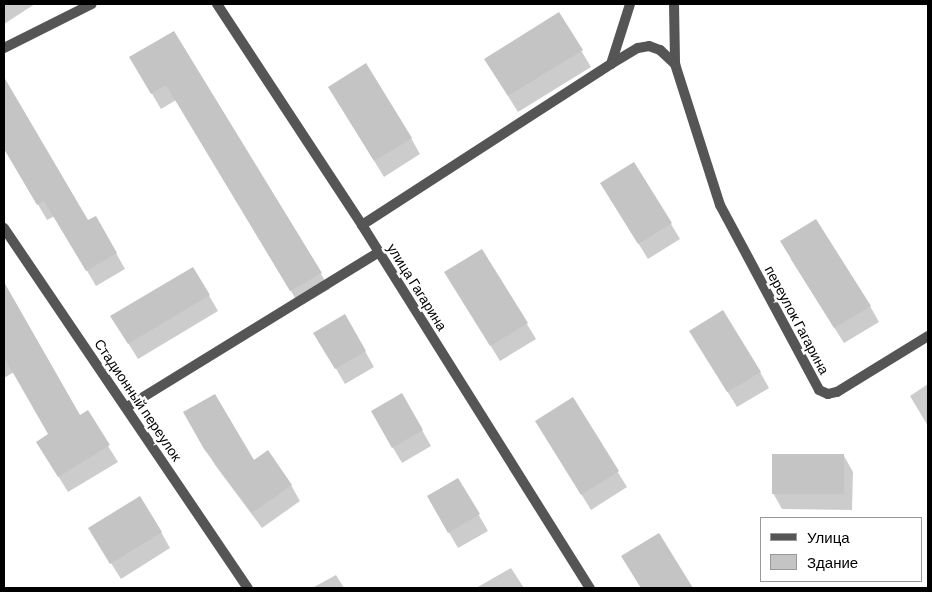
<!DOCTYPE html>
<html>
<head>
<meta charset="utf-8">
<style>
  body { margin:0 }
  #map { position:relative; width:932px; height:592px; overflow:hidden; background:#fff; font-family:Barlow,sans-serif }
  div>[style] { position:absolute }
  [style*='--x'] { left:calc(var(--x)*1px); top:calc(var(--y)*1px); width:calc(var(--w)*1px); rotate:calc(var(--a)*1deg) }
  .shadow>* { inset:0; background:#0003 }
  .building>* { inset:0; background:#c4c4c4 }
  .street>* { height:10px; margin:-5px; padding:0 5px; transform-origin:5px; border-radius:5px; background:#555 }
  span { translate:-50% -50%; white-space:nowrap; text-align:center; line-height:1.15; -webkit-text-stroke:5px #fff; paint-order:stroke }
  .street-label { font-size:14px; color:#000 }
  .frame { position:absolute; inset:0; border:5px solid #000; pointer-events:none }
  .legend { position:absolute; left:760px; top:517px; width:162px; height:65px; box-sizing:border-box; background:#fff; border:1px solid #999; margin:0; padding:6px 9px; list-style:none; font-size:15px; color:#000 }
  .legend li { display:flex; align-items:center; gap:10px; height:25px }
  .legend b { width:25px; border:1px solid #999 }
</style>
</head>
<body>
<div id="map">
  <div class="shadow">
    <div style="clip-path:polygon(4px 4px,35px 4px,4px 24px)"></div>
    <div style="clip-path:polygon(559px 14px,591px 67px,518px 112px,495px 75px)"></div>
    <div style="clip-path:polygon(174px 33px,330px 289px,300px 306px,176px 100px,161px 109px,131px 58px)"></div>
    <div style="clip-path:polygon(10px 93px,88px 222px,96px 217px,125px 269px,96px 286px,55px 216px,47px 220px,4px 146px,4px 97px)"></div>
    <div style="clip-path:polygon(339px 103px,411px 138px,420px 154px,384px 177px)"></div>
    <div style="clip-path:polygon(611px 199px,671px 224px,680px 239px,648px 259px)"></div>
    <div style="clip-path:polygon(482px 250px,536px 339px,500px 361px,455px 288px)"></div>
    <div style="clip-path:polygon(790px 258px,870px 306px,879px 322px,844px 343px)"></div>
    <div style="clip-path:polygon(193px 268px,218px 311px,138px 359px,112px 317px)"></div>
    <div style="clip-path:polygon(14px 302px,79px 417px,87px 412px,118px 462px,68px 492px,47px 458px,50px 435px,14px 372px,4px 378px,4px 309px)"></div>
    <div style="clip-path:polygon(345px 316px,374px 367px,345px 384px,315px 333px)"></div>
    <div style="clip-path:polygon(700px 347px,760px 372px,769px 388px,737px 407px)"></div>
    <div style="clip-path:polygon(928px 384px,928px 426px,910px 396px)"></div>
    <div style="clip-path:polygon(402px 395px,431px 446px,402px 463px,372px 412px)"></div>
    <div style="clip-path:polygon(572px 398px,627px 487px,591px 510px,546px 437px)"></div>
    <div style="clip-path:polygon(185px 412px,291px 485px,300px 501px,262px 528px,215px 465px)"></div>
    <div style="clip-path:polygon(844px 456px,853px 472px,852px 510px,782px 509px,773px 493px)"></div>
    <div style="clip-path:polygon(458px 479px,488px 531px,458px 548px,428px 496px)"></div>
    <div style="clip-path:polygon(161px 532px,170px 548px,121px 579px,99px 544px)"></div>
    <div style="clip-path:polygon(658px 534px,692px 588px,641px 588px,632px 573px)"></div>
    <div style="clip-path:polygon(511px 568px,524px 588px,476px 588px)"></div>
    <div style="clip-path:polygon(336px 575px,344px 588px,312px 588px)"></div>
  </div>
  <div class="building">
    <div style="clip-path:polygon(559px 12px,583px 50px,508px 96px,484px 59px)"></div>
    <div style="clip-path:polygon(174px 31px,322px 273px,290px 291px,166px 85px,151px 94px,129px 57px)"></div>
    <div style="clip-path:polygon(366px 63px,412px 138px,374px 161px,328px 87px)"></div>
    <div style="clip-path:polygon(4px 77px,88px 220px,96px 216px,117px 253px,86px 271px,44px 201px,37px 205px,4px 149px)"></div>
    <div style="clip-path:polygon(634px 162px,672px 223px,638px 244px,600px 183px)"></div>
    <div style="clip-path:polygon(816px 219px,871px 306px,834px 328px,780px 241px)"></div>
    <div style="clip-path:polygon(482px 249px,528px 323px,490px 346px,444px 272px)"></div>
    <div style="clip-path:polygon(193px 267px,210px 295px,128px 344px,110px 316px)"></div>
    <div style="clip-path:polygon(4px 282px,80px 415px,88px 410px,110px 445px,58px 477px,36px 442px,48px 434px,4px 357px)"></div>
    <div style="clip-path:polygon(723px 310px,761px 372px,727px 392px,689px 331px)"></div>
    <div style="clip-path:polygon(345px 314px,366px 351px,335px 369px,313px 333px)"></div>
    <div style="clip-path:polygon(402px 393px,423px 430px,392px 448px,371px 411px)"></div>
    <div style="clip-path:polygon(215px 394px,254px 460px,268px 450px,292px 485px,252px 513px,204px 449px,183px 412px)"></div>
    <div style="clip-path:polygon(573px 397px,619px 471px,581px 495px,535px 421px)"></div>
    <div style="clip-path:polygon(772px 454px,844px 454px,844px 494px,772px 494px)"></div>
    <div style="clip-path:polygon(458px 478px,480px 514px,448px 533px,427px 496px)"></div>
    <div style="clip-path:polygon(140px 496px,162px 532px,110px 564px,88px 528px)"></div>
    <div style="clip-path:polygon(659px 533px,693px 588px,641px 588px,621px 556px)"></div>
  </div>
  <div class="street">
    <div style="--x:217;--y:4;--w:264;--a:56.7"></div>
    <div style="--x:362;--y:225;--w:429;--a:57.9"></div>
    <div style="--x:674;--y:4;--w:60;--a:89"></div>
    <div style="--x:4;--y:48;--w:98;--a:-26.6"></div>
    <div style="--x:611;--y:64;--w:31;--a:-31"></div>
    <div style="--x:638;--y:48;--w:11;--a:-10"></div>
    <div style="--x:649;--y:46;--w:12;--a:20"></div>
    <div style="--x:660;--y:50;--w:21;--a:43"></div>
    <div style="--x:675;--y:64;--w:148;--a:72.3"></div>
    <div style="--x:720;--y:205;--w:210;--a:61.8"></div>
    <div style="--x:819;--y:390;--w:10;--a:24"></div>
    <div style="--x:828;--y:394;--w:9;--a:-13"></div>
    <div style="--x:837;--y:392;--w:107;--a:-31.6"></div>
    <div style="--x:362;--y:225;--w:297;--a:-32.9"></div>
    <div style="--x:611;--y:64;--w:63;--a:-72.4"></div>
    <div style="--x:4;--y:228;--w:435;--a:55.9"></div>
    <div style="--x:127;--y:407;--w:296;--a:-31.6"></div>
  </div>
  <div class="street-label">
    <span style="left:417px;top:287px;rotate:58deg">улица Гагарина</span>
    <span style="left:797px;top:320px;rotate:62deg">переулок Гагарина</span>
    <span style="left:138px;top:400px;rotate:56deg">Стадионный переулок</span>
  </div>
  <div class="frame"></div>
  <ul class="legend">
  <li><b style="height:6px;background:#555"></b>Улица</li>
  <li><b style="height:14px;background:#c4c4c4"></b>Здание</li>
  </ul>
</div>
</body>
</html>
